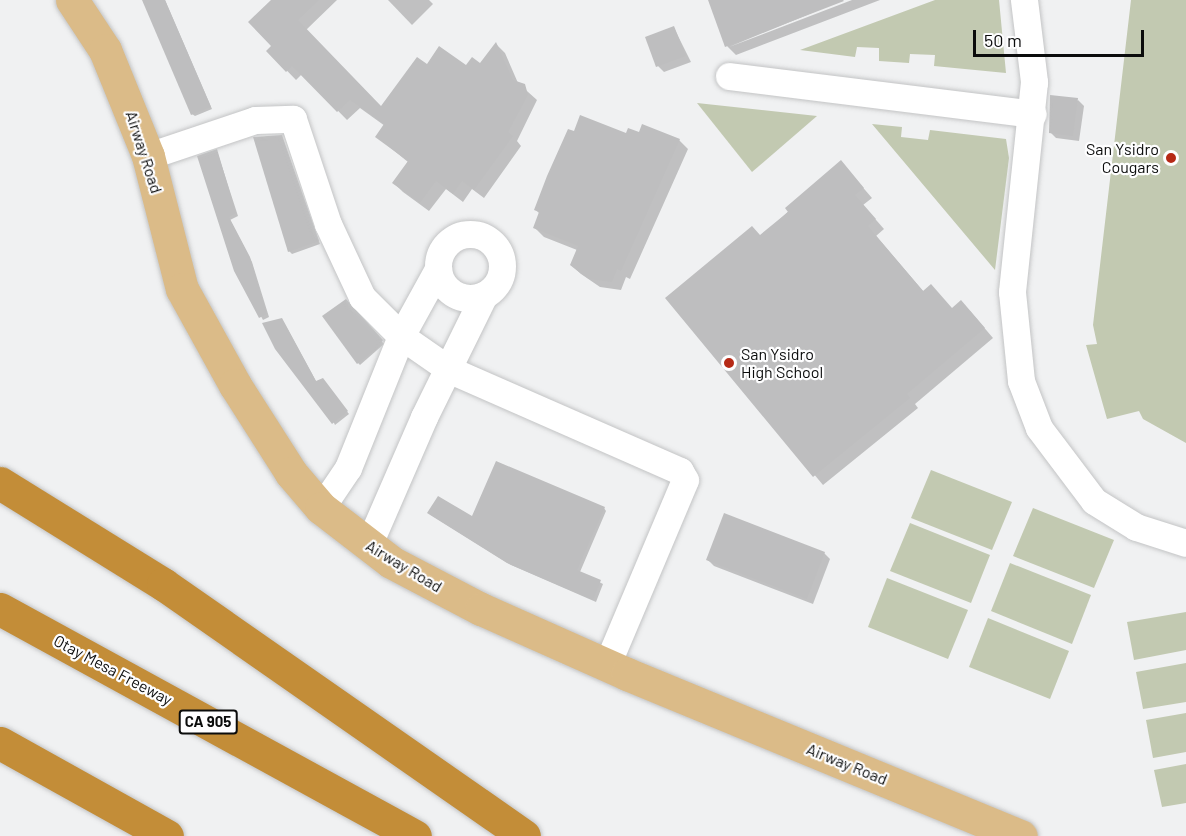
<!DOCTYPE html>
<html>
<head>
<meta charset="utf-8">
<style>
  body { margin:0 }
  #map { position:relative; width:1186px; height:836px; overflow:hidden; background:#f0f1f2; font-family:Barlow,sans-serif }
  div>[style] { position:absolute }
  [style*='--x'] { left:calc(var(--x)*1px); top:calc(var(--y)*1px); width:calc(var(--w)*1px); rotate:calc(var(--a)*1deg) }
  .green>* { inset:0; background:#c2c9b1 }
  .shadow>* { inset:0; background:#0003 }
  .building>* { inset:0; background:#bebebf }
  .roads { filter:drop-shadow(0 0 2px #c3c4c5) drop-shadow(0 0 2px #c3c4c5) }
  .minor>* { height:27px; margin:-13.5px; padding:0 13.5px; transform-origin:13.5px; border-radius:13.5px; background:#fff }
  .minor>.ring { margin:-13.5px; padding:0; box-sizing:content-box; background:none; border:27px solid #fff; border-radius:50% }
  .major>* { height:33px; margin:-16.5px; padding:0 16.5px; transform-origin:16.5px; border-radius:16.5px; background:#dbbb88 }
  .highway>* { height:33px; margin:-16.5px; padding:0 16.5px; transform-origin:16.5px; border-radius:16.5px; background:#c38d38 }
  .dots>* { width:16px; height:16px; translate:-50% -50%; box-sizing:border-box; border:3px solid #fefeff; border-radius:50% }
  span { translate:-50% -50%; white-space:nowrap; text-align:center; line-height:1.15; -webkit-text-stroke:4.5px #fefeff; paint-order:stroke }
  .shield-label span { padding:2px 4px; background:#fefeff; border:2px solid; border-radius:4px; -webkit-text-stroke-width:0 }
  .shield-label { font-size:15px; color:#0b0c0c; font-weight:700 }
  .poi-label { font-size:16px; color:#0b0c0c }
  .right { translate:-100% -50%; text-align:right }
  .left { translate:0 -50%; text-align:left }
  .street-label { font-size:16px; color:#0b0c0c }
  .scale { position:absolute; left:973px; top:30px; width:171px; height:27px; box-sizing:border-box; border:3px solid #0b0c0c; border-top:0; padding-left:8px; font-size:18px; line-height:21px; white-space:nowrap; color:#0b0c0c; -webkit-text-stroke:4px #fefeff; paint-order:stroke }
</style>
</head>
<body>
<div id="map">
  <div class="green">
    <div style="clip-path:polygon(935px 0,999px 0,1006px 73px,934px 66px,935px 55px,910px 54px,909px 63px,879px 61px,879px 48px,857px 47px,855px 57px,800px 50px)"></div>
    <div style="clip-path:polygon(1131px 0,1186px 0,1186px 443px,1143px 419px,1139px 411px,1107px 419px,1086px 345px,1097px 344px,1093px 325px)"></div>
    <div style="clip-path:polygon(697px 103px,817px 116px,752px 172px)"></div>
    <div style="clip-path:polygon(872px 124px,902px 127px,901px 137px,928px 140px,930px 130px,1006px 139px,1009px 158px,995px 270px)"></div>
    <div style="clip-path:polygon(931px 470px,1012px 502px,992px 550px,911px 518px)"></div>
    <div style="clip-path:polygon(1033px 508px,1114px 540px,1094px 588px,1013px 556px)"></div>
    <div style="clip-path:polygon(910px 523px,990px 555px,971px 603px,890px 571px)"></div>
    <div style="clip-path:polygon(1010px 563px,1091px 595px,1072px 644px,991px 611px)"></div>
    <div style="clip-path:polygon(887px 578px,968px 610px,948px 659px,868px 627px)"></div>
    <div style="clip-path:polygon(1186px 612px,1186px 650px,1134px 660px,1127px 622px)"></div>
    <div style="clip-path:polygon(988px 618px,1069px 651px,1050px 699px,969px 667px)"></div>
    <div style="clip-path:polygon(1186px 663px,1186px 702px,1143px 709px,1136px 672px)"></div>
    <div style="clip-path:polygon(1186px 713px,1186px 752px,1153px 758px,1146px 720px)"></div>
    <div style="clip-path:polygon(1186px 764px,1186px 803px,1162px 807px,1154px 770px)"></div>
  </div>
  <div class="shadow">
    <div style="clip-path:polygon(144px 0,165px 0,212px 109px,195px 116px,192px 114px)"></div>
    <div style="clip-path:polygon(274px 0,337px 0,306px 30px,382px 108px,427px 66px,481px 65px,496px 44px,505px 53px,518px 83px,537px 100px,517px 141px,521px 146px,484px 198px,472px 189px,463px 202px,446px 189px,429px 211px,403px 192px,394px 183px,408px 162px,377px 137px,385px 126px,360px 108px,347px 120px,302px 74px,296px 80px,268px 51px,273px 46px)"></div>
    <div style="clip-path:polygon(388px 0,429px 0,433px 4px,412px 25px)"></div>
    <div style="clip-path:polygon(710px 0,843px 0,729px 47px,852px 0,880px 0,736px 55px,727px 46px)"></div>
    <div style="clip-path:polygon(674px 28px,691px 62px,664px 72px,658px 66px)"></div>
    <div style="clip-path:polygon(1078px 100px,1084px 106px,1079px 141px,1056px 138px,1050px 132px)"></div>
    <div style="clip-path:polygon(575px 133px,640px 134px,679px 140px,688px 149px,630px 279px,626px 277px,621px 290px,600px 287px,581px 274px,571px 265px,577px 250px,544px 237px,535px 228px,540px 214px,536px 210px)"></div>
    <div style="clip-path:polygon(281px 137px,320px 244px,292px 254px,289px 251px)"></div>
    <div style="clip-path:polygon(217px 151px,238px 216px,230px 220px,252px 262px,269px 317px,263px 320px,236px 270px)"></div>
    <div style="clip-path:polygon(841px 162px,872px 198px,863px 205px,884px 229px,876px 236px,924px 292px,952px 310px,970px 311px,993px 338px,915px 404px,918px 408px,823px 485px,667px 298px,761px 237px)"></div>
    <div style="clip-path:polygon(345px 301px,384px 344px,360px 365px,358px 363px)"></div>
    <div style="clip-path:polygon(282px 319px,317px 383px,325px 383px,349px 414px,335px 425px)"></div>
    <div style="clip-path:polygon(604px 508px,606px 511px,580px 572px,603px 584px,596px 602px,511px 565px,431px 515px,472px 518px)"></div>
    <div style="clip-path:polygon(824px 553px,830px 559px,813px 604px,714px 566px,708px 560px)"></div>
  </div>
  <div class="building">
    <div style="clip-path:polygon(142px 0,165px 0,211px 107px,191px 115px)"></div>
    <div style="clip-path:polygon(271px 0,319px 0,298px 20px,381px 106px,417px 57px,427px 64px,439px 46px,466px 65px,472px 57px,480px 63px,496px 42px,513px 80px,525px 84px,528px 95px,508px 132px,513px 136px,474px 190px,462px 181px,453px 194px,436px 181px,420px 203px,392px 183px,408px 161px,375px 137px,384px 124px,350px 100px,337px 112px,292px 66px,286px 72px,266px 51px,271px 46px,248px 22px)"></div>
    <div style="clip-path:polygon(708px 0,843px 0,844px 1px,725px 47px)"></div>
    <div style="clip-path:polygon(674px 26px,686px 56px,656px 67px,645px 37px)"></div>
    <div style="clip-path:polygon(1050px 95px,1078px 98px,1073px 136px,1049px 133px)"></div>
    <div style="clip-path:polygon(580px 115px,626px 133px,628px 128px,639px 132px,642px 124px,680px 139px,621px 271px,617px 269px,612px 282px,589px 279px,579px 272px,570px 265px,578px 246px,533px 228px,539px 212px,534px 210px,547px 176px,568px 129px,574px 131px)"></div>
    <div style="clip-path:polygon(282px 135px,319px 241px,288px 252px,253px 137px)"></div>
    <div style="clip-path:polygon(217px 149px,236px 213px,229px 217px,250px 257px,267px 314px,259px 318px,234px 271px,197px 156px)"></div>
    <div style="clip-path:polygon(841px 160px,864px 188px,855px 195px,876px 219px,868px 226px,923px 291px,931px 284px,952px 308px,961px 300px,985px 328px,907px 394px,910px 398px,813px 477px,665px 298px,752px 226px,760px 235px,788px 212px,785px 208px)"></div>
    <div style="clip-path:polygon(346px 299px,383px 340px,379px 347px,357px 364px,322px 316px)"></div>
    <div style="clip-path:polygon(282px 318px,316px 381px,323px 378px,348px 411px,332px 424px,275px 349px,262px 323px)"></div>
    <div style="clip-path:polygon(496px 461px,605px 507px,577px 570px,601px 580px,593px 600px,507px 563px,427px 513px,438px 496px,472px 516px)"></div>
    <div style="clip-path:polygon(724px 513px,825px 552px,807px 599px,706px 560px)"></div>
  </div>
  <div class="roads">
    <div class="minor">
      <div style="--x:1024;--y:0;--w:83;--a:83"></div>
      <div style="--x:1034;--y:82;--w:211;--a:96"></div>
      <div style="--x:1012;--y:292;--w:89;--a:84.2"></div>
      <div style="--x:1021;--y:381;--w:50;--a:69"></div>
      <div style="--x:1039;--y:428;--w:91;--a:53"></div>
      <div style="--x:1094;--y:501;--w:49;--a:31.8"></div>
      <div style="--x:1136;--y:527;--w:52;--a:17.7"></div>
      <div style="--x:729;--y:76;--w:306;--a:7.1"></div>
      <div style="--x:148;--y:156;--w:113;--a:-18.6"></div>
      <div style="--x:255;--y:120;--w:38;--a:-2"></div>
      <div style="--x:293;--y:119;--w:111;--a:71.6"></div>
      <div style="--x:328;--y:224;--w:81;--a:65"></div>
      <div style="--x:362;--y:297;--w:55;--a:45"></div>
      <div style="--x:401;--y:336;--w:60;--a:34.8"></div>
      <div style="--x:450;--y:370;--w:251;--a:23.7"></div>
      <div style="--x:680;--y:471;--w:10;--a:61"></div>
      <div style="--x:685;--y:480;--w:201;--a:112.9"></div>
      <div class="ring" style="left:438px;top:234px;width:37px;height:37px"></div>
      <div style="--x:321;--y:508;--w:48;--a:-56"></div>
      <div style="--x:348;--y:468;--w:142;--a:-68.1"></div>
      <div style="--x:401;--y:336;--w:77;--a:-61.1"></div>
      <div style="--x:368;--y:546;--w:141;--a:-66.5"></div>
      <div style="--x:424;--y:417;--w:136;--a:-63.8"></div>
    </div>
    <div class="major">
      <div style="--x:72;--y:0;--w:60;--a:56.6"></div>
      <div style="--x:105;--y:50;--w:114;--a:67.9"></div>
      <div style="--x:148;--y:156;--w:137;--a:75.7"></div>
      <div style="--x:182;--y:289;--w:110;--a:61.1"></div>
      <div style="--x:235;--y:385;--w:104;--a:57.5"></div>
      <div style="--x:291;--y:473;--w:46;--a:49.4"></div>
      <div style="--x:321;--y:508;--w:88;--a:37.6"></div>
      <div style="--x:391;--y:562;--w:102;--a:27.6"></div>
      <div style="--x:481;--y:609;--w:160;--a:24"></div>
      <div style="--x:627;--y:674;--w:426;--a:22.4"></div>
    </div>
    <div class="highway">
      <div style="--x:0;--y:483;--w:192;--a:31.8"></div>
      <div style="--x:163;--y:584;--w:440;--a:34.9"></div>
      <div style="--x:0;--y:609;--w:473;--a:28.7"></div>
      <div style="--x:0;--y:743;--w:191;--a:29.1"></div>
    </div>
  </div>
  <div class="dots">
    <div style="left:1171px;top:158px;background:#b62916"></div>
    <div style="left:729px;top:363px;background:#b62916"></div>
  </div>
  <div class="shield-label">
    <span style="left:208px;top:722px">CA 905</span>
  </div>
  <div class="poi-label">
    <span class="right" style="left:1159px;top:158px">San Ysidro<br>Cougars</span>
    <span class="left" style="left:741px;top:363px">San Ysidro<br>High School</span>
  </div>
  <div class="street-label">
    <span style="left:144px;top:152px;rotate:72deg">Airway Road</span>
    <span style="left:404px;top:566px;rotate:31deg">Airway Road</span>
    <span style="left:113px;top:670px;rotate:28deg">Otay Mesa Freeway</span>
    <span style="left:847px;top:764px;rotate:22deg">Airway Road</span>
  </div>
  <div class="scale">50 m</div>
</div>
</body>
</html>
